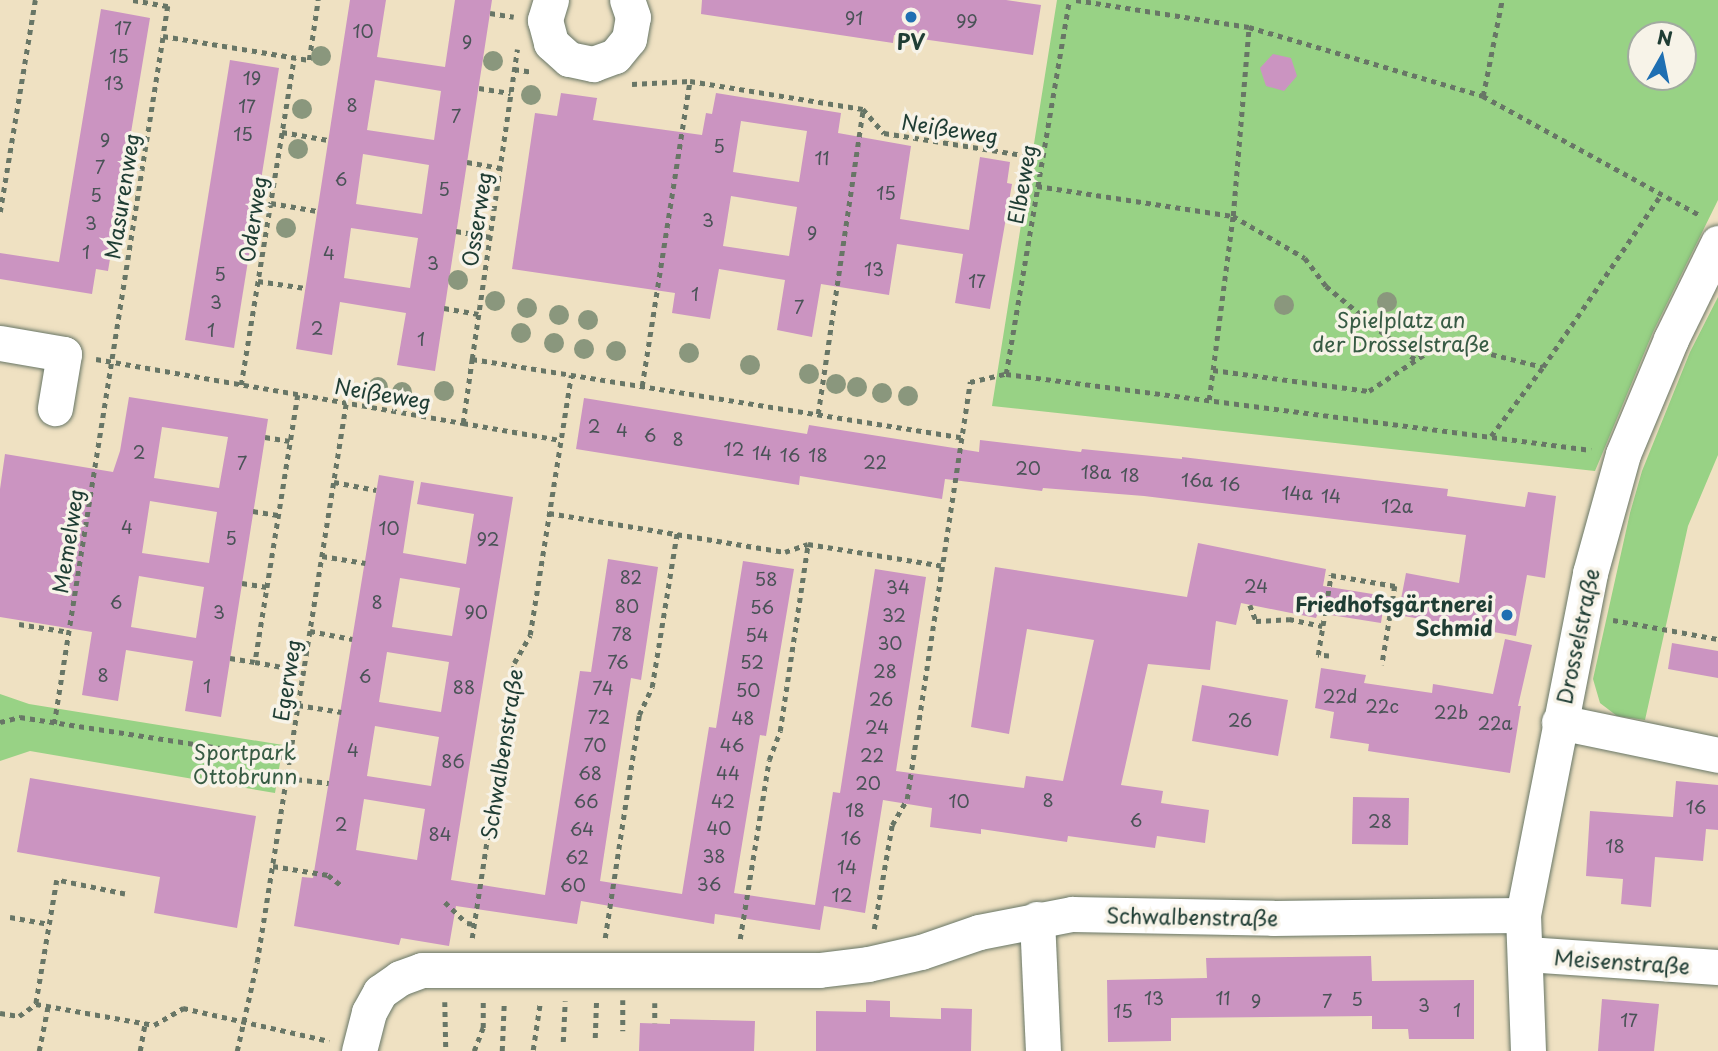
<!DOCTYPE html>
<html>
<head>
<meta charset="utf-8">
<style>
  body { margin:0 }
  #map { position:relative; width:1718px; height:1051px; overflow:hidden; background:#efe1c2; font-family:"Playpen Sans",sans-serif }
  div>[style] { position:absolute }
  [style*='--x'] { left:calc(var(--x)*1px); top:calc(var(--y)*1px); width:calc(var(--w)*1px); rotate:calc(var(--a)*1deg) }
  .green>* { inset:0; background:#98d285 }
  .building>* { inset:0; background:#cb94c1 }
  .path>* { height:4.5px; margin-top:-2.25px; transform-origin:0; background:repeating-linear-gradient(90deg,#687666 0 5px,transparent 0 10px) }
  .roads { filter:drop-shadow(0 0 2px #687666) drop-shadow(0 0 2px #687666) }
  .minor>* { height:35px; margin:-17.5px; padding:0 17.5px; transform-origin:17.5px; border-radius:17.5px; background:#fff }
  .trees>* { width:20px; height:20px; margin:-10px; border-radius:50%; background:#8a977d }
  .dots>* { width:19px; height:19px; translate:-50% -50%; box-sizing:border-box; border:4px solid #f7f3e8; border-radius:50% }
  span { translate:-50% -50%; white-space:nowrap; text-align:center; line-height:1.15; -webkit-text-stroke:7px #f7f3e8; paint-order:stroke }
  .number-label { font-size:18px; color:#4a5357 }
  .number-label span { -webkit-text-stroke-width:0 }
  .poi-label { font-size:21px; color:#1f3d34; font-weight:700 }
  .right { translate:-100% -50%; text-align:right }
  .street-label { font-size:21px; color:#1f3d34 }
  .park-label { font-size:21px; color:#375b44 }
  .north { position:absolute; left:1627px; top:21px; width:70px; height:70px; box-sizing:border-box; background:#f7f3e8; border:2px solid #a1aaa0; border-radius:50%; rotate:9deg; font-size:19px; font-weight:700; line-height:28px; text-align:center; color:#1f3d34 }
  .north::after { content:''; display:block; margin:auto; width:24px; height:32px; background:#1f6fb2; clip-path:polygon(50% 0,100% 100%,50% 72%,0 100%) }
</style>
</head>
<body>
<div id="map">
  <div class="green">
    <div style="clip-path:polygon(evenodd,1057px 0,1718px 0,1718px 200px,1653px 332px,1595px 471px,992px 406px,1057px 0,1641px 35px,1683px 35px,1683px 77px,1641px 77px,1641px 35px)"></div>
    <div style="clip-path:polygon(1718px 297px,1718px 455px,1688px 526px,1645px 720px,1617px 716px,1600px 703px,1593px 679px,1630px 513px,1642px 471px,1690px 352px)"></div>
    <div style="clip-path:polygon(0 694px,29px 704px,283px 745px,275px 793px,30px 751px,0 761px)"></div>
  </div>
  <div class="building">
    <div style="clip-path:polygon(evenodd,350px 0,386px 0,377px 57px,445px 67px,455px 0,492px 0,435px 371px,397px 365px,406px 313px,340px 302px,332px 355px,296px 349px,350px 0,375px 80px,441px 91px,434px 140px,367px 130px,375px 80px,350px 0,363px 154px,429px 165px,422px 214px,356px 204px,363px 154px,350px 0,351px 228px,418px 238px,410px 288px,344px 278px,351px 228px)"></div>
    <div style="clip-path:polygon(702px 0,1006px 0,1041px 5px,1033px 55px,894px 35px,893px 43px,701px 14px)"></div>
    <div style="clip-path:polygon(101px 9px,150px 18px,108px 271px,96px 269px,92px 294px,0 279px,0 253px,59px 262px)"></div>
    <div style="clip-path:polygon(1273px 54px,1291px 58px,1297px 76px,1284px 91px,1266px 86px,1260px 68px)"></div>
    <div style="clip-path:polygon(230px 60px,279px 68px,234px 348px,185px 340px)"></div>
    <div style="clip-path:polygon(evenodd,561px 93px,597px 98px,593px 120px,702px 135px,706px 113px,712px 114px,716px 93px,841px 113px,838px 133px,911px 146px,900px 219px,969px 230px,980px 157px,1010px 162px,1007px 183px,1012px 184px,990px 309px,955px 303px,963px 254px,897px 244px,889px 295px,821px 284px,812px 337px,777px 330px,785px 280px,719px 269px,710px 319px,672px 313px,675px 293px,512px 269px,535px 113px,557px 116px,561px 93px,741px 121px,807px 131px,799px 182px,733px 172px,741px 121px,561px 93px,731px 196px,797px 207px,789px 256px,723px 246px,731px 196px)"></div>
    <div style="clip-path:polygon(evenodd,129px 397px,268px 419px,221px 717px,185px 711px,193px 661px,126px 650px,118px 701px,82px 695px,92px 632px,0 617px,0 489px,5px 454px,113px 472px,120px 451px,129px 397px,162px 427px,228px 437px,219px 488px,154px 478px,162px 427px,129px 397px,150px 501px,217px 512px,209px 563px,142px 553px,150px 501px,129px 397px,139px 576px,204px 587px,196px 638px,131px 627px,139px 576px)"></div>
    <div style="clip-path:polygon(584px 398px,807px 434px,809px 425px,979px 452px,980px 440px,1081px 452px,1082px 449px,1182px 459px,1182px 457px,1448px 489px,1447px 496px,1525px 507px,1528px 492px,1556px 496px,1545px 578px,1527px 575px,1516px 636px,1398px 615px,1406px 573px,1459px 583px,1466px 535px,1144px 496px,1043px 488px,1042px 491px,945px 479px,942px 499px,800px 476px,799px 485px,576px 449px)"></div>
    <div style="clip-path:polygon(evenodd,379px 475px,414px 481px,403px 553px,466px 564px,474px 514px,417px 504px,421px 482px,513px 497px,451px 880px,545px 895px,580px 671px,591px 672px,608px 559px,658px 567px,641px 680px,631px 678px,600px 881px,682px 894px,709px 727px,716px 728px,743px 561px,794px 569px,766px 736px,760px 735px,734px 893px,815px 905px,833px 792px,840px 793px,875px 569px,926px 577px,896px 771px,1024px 788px,1026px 776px,1063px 781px,1094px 640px,1027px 629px,1009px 734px,971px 727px,995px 567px,1187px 597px,1198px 543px,1326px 569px,1323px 586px,1385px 596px,1381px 623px,1318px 613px,1316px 618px,1241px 603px,1236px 625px,1216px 621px,1210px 670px,1148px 664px,1121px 785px,1163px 791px,1161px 803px,1209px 810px,1205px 843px,1157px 836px,1155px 848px,1068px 836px,1067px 842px,981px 829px,981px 834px,930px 827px,932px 808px,883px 800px,865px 913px,824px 906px,820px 930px,715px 914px,714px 924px,581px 901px,577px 924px,456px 906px,449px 946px,401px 938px,399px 945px,294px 926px,302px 877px,313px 878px,379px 475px,400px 578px,460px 588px,452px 636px,392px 627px,400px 578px,379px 475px,387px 652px,449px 662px,441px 712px,379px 702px,387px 652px,379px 475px,375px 726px,439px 737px,431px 786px,367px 776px,375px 726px,379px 475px,364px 799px,425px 809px,417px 860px,356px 850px,364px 799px)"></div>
    <div style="clip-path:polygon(1505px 639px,1532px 645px,1518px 706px,1521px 706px,1510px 773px,1368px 751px,1369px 744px,1330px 738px,1334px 712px,1315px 708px,1321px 668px,1366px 675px,1364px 683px,1432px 693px,1433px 684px,1493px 694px)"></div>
    <div style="clip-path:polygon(1672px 643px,1718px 651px,1718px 678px,1668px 669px)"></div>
    <div style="clip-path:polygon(1202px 685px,1288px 700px,1278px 756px,1192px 741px)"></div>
    <div style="clip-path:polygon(30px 778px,256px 816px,237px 928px,154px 913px,160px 877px,17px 852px)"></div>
    <div style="clip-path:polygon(1676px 781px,1718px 785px,1718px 830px,1706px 829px,1703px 861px,1655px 857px,1651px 907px,1621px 904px,1623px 879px,1586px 876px,1590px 811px,1673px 817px)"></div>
    <div style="clip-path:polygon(1353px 797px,1409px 798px,1408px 845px,1352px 844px)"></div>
    <div style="clip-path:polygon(1371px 956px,1372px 981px,1474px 980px,1474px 1039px,1409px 1039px,1408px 1029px,1372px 1029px,1372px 1016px,1171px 1018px,1171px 1041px,1108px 1042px,1107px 980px,1207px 978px,1206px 958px)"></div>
    <div style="clip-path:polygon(1602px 999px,1659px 1004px,1654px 1051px,1598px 1051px)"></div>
    <div style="clip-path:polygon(866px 1000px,890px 1001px,890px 1017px,941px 1019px,941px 1008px,972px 1009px,971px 1051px,816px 1051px,816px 1011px,866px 1012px)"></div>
    <div style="clip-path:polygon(670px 1019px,755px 1021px,754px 1051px,639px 1051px,640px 1023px,670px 1024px)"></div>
  </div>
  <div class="path">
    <div style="--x:133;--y:0;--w:36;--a:10"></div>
    <div style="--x:168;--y:6;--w:30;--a:99"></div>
    <div style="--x:163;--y:36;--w:148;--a:9.3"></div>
    <div style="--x:309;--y:60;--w:61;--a:-81.5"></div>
    <div style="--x:1076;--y:0;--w:175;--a:8.9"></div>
    <div style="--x:1249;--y:27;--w:244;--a:16.4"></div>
    <div style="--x:1483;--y:96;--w:249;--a:28.8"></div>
    <div style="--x:490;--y:13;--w:24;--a:9"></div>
    <div style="--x:514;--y:69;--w:19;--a:9"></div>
    <div style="--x:632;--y:84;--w:58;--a:-3"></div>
    <div style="--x:690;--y:81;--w:175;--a:9.2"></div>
    <div style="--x:863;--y:109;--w:32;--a:49"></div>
    <div style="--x:884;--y:133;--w:160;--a:9"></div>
    <div style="--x:479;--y:88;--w:32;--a:9"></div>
    <div style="--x:1483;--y:96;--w:98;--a:-78.8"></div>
    <div style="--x:282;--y:132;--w:47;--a:9.9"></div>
    <div style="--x:467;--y:162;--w:34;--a:10"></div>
    <div style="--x:1037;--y:186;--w:198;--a:8.7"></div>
    <div style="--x:1233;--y:216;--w:83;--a:30.3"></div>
    <div style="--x:1305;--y:258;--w:35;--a:53"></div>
    <div style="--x:1326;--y:286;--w:117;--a:39.4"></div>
    <div style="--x:271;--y:203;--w:47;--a:9.9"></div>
    <div style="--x:0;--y:212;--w:215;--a:-80.6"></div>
    <div style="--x:456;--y:231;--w:35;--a:10"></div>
    <div style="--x:258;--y:281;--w:48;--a:8.5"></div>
    <div style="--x:444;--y:308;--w:35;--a:10"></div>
    <div style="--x:96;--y:359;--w:373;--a:9.9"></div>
    <div style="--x:463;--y:423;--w:65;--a:-82"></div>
    <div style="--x:472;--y:359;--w:495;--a:9.1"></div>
    <div style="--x:472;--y:359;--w:313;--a:-81.7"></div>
    <div style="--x:1213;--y:370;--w:157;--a:7.7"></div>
    <div style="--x:1369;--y:391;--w:89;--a:-33.5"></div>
    <div style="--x:1443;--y:342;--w:103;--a:14"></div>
    <div style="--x:1006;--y:374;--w:379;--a:-80.4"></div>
    <div style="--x:241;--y:385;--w:331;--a:-80.8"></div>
    <div style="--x:642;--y:386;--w:309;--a:-81.1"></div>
    <div style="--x:298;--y:395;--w:270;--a:99.1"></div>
    <div style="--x:255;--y:662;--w:50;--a:10.4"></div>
    <div style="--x:1209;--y:400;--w:186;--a:-82.6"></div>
    <div style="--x:1233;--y:216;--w:190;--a:-85.2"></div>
    <div style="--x:818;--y:414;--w:307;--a:-81.6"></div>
    <div style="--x:463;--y:423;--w:98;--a:9.9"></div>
    <div style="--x:1491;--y:436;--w:86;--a:-53"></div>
    <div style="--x:1543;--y:367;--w:207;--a:-55.6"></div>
    <div style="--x:265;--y:437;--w:25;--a:9"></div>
    <div style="--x:334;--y:482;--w:43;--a:10.8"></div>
    <div style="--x:253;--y:511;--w:25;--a:9"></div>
    <div style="--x:549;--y:513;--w:239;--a:9.4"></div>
    <div style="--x:785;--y:552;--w:24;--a:-19"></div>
    <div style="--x:808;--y:544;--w:138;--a:9.2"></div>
    <div style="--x:322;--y:556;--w:44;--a:9.2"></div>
    <div style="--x:242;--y:583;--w:25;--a:9"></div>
    <div style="--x:1250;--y:605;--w:17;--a:69"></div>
    <div style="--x:1256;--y:621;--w:33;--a:-3"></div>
    <div style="--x:1289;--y:619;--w:34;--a:12"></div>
    <div style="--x:1613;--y:620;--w:107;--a:10.3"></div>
    <div style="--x:19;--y:624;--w:51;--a:9.1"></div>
    <div style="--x:310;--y:631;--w:43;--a:10.8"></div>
    <div style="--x:1329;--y:656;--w:11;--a:-175"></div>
    <div style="--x:1318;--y:655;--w:81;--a:-80.8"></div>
    <div style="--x:1331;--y:575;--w:65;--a:9.8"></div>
    <div style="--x:1395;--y:586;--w:80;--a:99.3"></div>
    <div style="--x:230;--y:658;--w:25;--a:9"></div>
    <div style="--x:298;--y:705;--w:44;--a:9.2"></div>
    <div style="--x:0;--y:722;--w:21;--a:-14"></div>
    <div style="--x:20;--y:717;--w:273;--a:8.8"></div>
    <div style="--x:54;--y:724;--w:697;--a:-81"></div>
    <div style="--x:287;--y:778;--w:42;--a:6.8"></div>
    <div style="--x:273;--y:866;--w:56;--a:9.3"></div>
    <div style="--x:328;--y:875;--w:16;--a:38"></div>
    <div style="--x:125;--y:894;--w:69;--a:-168.4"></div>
    <div style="--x:57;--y:880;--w:126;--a:99.6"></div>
    <div style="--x:36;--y:1004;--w:120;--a:10.1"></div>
    <div style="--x:154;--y:1025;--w:34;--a:-30"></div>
    <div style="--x:183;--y:1008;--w:150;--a:12.7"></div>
    <div style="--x:445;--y:902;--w:30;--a:44"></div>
    <div style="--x:467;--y:923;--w:7;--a:8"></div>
    <div style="--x:10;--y:917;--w:40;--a:10"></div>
    <div style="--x:874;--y:929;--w:106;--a:-80.2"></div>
    <div style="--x:892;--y:825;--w:30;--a:-60"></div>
    <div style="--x:907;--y:799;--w:422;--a:-81.4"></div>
    <div style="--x:970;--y:382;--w:37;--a:-13"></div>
    <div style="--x:1006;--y:374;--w:590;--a:7.4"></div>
    <div style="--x:472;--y:938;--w:278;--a:-81.3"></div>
    <div style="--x:514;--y:663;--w:32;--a:-60"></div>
    <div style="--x:530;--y:635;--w:263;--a:-81"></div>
    <div style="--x:605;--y:938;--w:226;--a:-81.3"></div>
    <div style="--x:639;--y:715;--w:31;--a:-65"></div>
    <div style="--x:652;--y:687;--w:156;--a:-80.8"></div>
    <div style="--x:740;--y:939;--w:181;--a:-80.8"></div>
    <div style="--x:769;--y:760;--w:31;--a:-69"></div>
    <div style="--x:780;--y:731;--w:189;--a:-81.5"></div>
    <div style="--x:623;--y:1000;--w:31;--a:90"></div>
    <div style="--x:445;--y:1002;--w:49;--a:88.8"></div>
    <div style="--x:655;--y:1003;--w:20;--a:90"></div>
    <div style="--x:0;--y:1013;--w:19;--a:9"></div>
    <div style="--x:19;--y:1016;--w:21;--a:-35"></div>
    <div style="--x:595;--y:1038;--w:38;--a:-88"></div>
    <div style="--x:563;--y:1042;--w:41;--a:-87.2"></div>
    <div style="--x:533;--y:1050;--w:48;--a:-81.5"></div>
    <div style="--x:39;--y:1051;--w:46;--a:-78.7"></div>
    <div style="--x:140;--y:1051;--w:28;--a:-80"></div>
    <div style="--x:237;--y:1051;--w:91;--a:-77.3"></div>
    <div style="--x:257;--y:962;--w:566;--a:-80.95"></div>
    <div style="--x:474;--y:1051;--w:25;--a:-69"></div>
    <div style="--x:483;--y:1028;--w:26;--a:-90"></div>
    <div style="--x:502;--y:1051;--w:48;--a:-87.6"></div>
  </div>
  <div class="roads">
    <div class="minor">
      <div style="--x:551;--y:0;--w:21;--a:107"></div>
      <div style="--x:545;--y:20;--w:24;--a:75"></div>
      <div style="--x:551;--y:43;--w:24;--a:42"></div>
      <div style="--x:569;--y:59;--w:25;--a:12"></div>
      <div style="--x:593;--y:64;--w:23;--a:-20"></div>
      <div style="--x:615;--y:56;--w:22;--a:-51"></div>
      <div style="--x:629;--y:39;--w:22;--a:-80"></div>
      <div style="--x:633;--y:17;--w:18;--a:-109"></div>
      <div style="--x:0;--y:343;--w:65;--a:9.8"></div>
      <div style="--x:64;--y:354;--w:55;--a:99.5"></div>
      <div style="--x:1559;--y:722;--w:162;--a:11.7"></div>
      <div style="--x:1037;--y:919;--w:132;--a:87.4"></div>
      <div style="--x:1526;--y:954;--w:192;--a:3.9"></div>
      <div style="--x:359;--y:1051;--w:40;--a:-75.6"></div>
      <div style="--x:369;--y:1012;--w:23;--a:-61"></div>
      <div style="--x:380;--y:992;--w:24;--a:-35"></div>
      <div style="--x:400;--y:978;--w:23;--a:-20"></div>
      <div style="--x:422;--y:970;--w:397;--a:0"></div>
      <div style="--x:819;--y:970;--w:49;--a:-7"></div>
      <div style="--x:868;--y:964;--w:54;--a:-12.8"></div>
      <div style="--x:921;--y:952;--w:61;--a:-19"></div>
      <div style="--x:979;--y:932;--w:95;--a:-11"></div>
      <div style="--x:1072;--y:914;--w:201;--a:1.1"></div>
      <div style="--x:1273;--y:918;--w:250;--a:-0.7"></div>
      <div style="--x:1528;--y:1051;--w:136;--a:-92.1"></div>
      <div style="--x:1523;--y:915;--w:349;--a:-78.9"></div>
      <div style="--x:1590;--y:573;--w:123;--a:-74.5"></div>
      <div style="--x:1623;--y:454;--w:125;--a:-67.3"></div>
      <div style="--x:1671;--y:339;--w:107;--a:-63.9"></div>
    </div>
  </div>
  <div class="trees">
    <div style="left:321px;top:56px"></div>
    <div style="left:493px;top:61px"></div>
    <div style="left:531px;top:95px"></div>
    <div style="left:302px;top:109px"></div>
    <div style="left:298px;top:149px"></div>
    <div style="left:286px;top:228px"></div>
    <div style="left:458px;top:280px"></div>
    <div style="left:495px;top:301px"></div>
    <div style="left:1387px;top:302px"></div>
    <div style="left:1284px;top:305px"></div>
    <div style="left:527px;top:308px"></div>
    <div style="left:559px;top:315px"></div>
    <div style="left:588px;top:320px"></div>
    <div style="left:521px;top:333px"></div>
    <div style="left:554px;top:343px"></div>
    <div style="left:584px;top:349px"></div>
    <div style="left:616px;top:351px"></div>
    <div style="left:689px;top:353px"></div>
    <div style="left:750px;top:365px"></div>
    <div style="left:809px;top:374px"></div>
    <div style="left:836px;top:384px"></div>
    <div style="left:378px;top:387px"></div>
    <div style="left:857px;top:387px"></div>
    <div style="left:444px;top:391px"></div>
    <div style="left:402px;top:392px"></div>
    <div style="left:882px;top:393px"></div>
    <div style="left:908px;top:396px"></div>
  </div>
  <div class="dots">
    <div style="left:911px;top:17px;background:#1f6fb2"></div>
    <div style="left:1507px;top:615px;background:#1f6fb2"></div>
  </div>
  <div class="number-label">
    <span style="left:854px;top:18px">91</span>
    <span style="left:967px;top:21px">99</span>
    <span style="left:123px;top:28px">17</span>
    <span style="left:363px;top:31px">10</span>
    <span style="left:467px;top:42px">9</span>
    <span style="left:119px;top:56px">15</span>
    <span style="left:252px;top:78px">19</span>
    <span style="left:114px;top:83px">13</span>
    <span style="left:352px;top:105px">8</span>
    <span style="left:247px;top:106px">17</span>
    <span style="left:456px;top:116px">7</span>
    <span style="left:243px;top:134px">15</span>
    <span style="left:105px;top:140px">9</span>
    <span style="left:719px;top:146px">5</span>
    <span style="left:822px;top:158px">11</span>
    <span style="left:100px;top:167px">7</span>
    <span style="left:341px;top:179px">6</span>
    <span style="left:444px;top:189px">5</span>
    <span style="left:886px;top:193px">15</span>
    <span style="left:96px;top:195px">5</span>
    <span style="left:708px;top:220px">3</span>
    <span style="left:91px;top:223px">3</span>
    <span style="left:812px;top:233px">9</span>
    <span style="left:86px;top:252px">1</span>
    <span style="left:329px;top:253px">4</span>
    <span style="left:433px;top:263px">3</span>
    <span style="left:874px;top:269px">13</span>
    <span style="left:220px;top:274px">5</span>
    <span style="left:977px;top:281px">17</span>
    <span style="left:695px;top:294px">1</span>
    <span style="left:216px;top:302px">3</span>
    <span style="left:799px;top:307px">7</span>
    <span style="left:317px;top:328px">2</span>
    <span style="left:211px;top:330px">1</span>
    <span style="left:421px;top:339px">1</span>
    <span style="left:594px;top:426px">2</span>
    <span style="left:622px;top:430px">4</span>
    <span style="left:650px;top:435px">6</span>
    <span style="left:678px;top:439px">8</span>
    <span style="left:734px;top:449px">12</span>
    <span style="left:139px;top:452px">2</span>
    <span style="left:762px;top:453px">14</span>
    <span style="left:790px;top:455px">16</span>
    <span style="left:818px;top:455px">18</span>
    <span style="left:875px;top:462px">22</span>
    <span style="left:242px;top:463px">7</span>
    <span style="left:1028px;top:468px">20</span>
    <span style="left:1096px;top:472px">18a</span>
    <span style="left:1130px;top:475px">18</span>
    <span style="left:1197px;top:480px">16a</span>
    <span style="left:1230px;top:484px">16</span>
    <span style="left:1297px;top:493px">14a</span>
    <span style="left:1331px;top:496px">14</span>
    <span style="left:1397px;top:506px">12a</span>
    <span style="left:127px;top:527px">4</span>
    <span style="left:389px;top:528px">10</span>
    <span style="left:231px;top:538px">5</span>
    <span style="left:488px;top:539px">92</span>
    <span style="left:631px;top:577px">82</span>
    <span style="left:766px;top:579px">58</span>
    <span style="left:1256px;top:586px">24</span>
    <span style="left:898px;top:587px">34</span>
    <span style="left:116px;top:602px">6</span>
    <span style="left:377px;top:602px">8</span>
    <span style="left:627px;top:606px">80</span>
    <span style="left:762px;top:607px">56</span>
    <span style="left:219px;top:612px">3</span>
    <span style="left:476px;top:612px">90</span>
    <span style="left:894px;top:615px">32</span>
    <span style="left:622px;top:634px">78</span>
    <span style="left:757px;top:635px">54</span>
    <span style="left:890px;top:643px">30</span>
    <span style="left:618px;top:662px">76</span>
    <span style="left:752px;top:662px">52</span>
    <span style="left:885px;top:671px">28</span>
    <span style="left:103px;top:675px">8</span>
    <span style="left:365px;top:676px">6</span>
    <span style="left:207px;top:686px">1</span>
    <span style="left:464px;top:687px">88</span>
    <span style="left:603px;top:688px">74</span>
    <span style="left:748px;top:690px">50</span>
    <span style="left:1340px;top:696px">22d</span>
    <span style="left:881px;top:699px">26</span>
    <span style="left:1382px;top:706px">22c</span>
    <span style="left:1451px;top:712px">22b</span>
    <span style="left:599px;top:717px">72</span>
    <span style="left:743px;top:718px">48</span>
    <span style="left:1240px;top:720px">26</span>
    <span style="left:1495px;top:723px">22a</span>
    <span style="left:877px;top:727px">24</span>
    <span style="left:595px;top:745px">70</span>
    <span style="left:732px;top:745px">46</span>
    <span style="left:353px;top:750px">4</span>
    <span style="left:872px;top:755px">22</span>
    <span style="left:453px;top:761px">86</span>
    <span style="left:590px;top:773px">68</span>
    <span style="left:728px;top:773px">44</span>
    <span style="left:868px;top:783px">20</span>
    <span style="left:1048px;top:800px">8</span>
    <span style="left:586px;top:801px">66</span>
    <span style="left:723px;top:801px">42</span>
    <span style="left:959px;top:801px">10</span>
    <span style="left:1696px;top:807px">16</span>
    <span style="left:855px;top:810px">18</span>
    <span style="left:1136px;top:820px">6</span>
    <span style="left:1380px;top:821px">28</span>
    <span style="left:341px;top:824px">2</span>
    <span style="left:719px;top:828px">40</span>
    <span style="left:582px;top:829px">64</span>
    <span style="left:440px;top:834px">84</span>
    <span style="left:851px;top:838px">16</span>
    <span style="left:1615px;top:846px">18</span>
    <span style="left:714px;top:856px">38</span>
    <span style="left:577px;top:857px">62</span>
    <span style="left:847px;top:867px">14</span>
    <span style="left:709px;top:884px">36</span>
    <span style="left:573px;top:885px">60</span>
    <span style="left:842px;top:895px">12</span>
    <span style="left:1154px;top:998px">13</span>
    <span style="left:1223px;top:998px">11</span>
    <span style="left:1357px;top:999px">5</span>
    <span style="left:1256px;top:1001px">9</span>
    <span style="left:1327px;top:1001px">7</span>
    <span style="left:1424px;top:1005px">3</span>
    <span style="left:1457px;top:1010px">1</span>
    <span style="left:1123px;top:1011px">15</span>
    <span style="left:1629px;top:1020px">17</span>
  </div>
  <div class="poi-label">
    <span style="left:911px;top:41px">PV</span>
    <span class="right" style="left:1493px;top:615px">Friedhofsgärtnerei<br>Schmid</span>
  </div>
  <div class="street-label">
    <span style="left:950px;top:128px;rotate:9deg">Neißeweg</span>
    <span style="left:1021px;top:184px;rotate:-80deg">Elbeweg</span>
    <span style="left:121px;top:196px;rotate:-81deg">Masurenweg</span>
    <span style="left:252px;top:219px;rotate:-81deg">Oderweg</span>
    <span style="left:476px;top:219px;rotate:-81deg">Osserweg</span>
    <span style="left:383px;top:393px;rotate:10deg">Neißeweg</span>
    <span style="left:67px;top:541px;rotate:-81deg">Memelweg</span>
    <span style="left:1577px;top:636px;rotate:-78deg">Drosselstraße</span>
    <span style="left:286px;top:680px;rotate:-81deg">Egerweg</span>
    <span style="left:501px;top:754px;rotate:-81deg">Schwalbenstraße</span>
    <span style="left:1192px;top:916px;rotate:1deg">Schwalbenstraße</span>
    <span style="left:1622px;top:961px;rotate:4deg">Meisenstraße</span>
  </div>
  <div class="park-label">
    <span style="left:1401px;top:331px">Spielplatz an<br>der Drosselstraße</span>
    <span style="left:245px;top:763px">Sportpark<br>Ottobrunn</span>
  </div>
  <div class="north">N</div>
</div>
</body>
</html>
